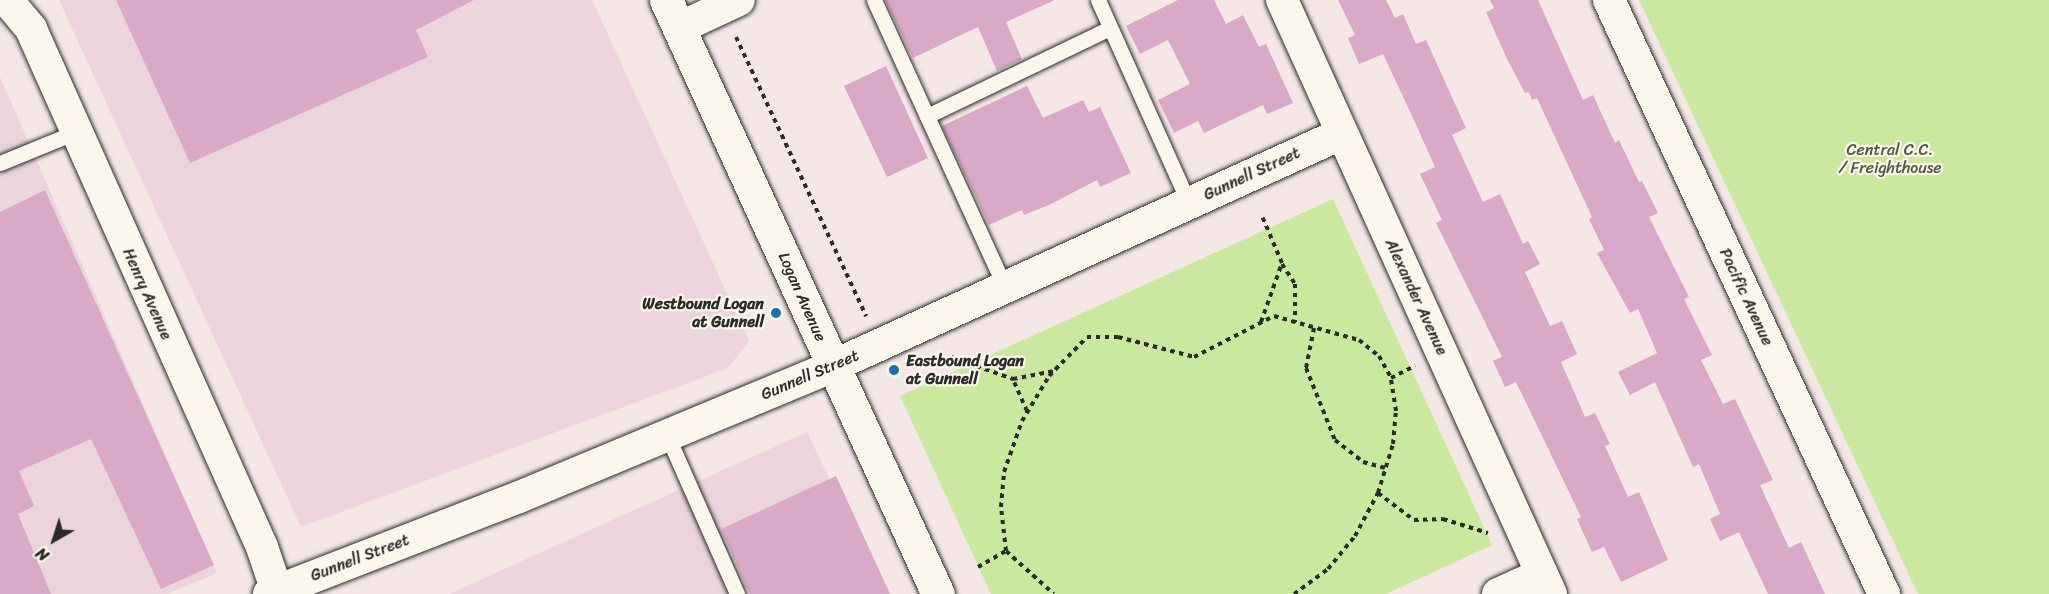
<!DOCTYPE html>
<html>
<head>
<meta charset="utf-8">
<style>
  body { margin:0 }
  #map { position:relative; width:2049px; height:594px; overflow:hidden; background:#f4e7e5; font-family:Sriracha,sans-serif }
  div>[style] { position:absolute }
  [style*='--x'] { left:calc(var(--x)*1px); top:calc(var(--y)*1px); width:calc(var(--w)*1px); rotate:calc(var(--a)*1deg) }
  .built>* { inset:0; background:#ecd4dc }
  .green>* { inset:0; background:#cbe89f }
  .building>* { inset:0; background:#daa9c7 }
  .path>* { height:4px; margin-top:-2px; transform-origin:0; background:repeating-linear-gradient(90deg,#2b2b2b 0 4.5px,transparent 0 9px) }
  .roads { filter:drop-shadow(0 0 2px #2b2b2b) drop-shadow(0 0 2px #2b2b2b) }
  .lane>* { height:15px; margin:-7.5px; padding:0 7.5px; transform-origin:7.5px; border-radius:7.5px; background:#fbf7ec }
  .street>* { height:32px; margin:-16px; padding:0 16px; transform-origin:16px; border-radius:16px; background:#fbf7ec }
  .secondary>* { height:33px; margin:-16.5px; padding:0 16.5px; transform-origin:16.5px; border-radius:16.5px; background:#fbf7ec }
  .dots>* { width:16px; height:16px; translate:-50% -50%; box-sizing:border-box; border:3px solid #fbf7ec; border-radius:50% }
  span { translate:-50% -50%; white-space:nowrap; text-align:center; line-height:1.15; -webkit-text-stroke:4.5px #fbf7ec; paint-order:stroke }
  .park-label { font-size:16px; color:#535a48 }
  .street-label { font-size:16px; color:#2b2b2b }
  .poi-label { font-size:16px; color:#2b2b2b; font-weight:700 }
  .right { translate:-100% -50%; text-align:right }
  .left { translate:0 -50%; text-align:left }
  .north { position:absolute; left:24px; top:510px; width:60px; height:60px; -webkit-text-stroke:4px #fbf7ec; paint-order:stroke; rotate:219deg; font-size:16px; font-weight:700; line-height:24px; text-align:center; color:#2b2b2b }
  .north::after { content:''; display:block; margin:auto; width:21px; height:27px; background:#2b2b2b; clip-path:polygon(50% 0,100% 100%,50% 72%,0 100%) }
</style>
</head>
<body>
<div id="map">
  <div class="built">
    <div style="clip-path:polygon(59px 0,592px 0,749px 341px,728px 368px,301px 527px)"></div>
    <div style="clip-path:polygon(0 77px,217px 573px,167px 594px,0 594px)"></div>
    <div style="clip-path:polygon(807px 432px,884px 594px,449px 594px)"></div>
  </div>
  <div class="green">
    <div style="clip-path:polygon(1639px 0,2049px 0,2049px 594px,1918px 594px)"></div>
    <div style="clip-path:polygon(1333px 199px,1492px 545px,1386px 594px,991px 594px,900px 396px)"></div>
  </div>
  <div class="building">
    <div style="clip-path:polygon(116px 0,474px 0,416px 30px,428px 57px,190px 163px)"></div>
    <div style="clip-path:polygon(885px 0,1055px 0,1006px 22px,1022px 59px,997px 71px,978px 27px,913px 58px)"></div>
    <div style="clip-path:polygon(1178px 0,1214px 0,1226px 24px,1243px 15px,1259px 47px,1266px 44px,1293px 103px,1267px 114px,1263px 105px,1204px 133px,1198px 121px,1174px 133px,1158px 100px,1190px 84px,1168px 40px,1140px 54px,1126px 26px)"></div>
    <div style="clip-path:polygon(1338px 0,1386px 0,1395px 18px,1403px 14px,1416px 44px,1426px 40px,1466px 128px,1452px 135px,1483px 202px,1500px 194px,1523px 244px,1528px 241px,1540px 264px,1525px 272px,1550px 326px,1562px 321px,1577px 354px,1561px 362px,1585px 417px,1595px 413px,1610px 444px,1605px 446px,1628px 497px,1639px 492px,1668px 560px,1621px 582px,1604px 547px,1592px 552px,1577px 519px,1581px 517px,1516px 382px,1505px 387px,1493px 361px,1502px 357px,1436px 223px,1442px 220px,1420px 174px,1435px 167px,1413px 118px,1383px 54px,1359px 64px,1348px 38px,1355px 35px)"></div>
    <div style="clip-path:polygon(1490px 0,1538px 0,1583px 100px,1593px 95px,1615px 143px,1619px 140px,1639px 182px,1642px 181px,1658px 213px,1649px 217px,1689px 297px,1684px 299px,1712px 355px,1701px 360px,1723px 404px,1735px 399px,1773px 480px,1760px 485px,1789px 548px,1801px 542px,1825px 594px,1768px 594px,1739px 532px,1720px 541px,1710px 519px,1720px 514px,1699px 464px,1693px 467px,1655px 382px,1630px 395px,1618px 372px,1657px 353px,1638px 309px,1630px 313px,1597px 253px,1604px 250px,1589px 219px,1592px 217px,1537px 98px,1532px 100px,1529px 92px,1525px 93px,1507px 59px,1486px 12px,1494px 8px)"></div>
    <div style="clip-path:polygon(886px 66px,928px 158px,887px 177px,844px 86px)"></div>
    <div style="clip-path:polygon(1027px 86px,1043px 118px,1083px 100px,1089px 112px,1100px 107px,1131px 173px,1100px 187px,1097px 180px,1049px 205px,1024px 215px,1022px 210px,989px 225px,942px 126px)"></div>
    <div style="clip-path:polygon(45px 190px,214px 565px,161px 589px,91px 439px,19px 471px,34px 506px,18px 514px,51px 594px,0 594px,0 212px)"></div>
    <div style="clip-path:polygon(836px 476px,890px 594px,750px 594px,721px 529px)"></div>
  </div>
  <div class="path">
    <div style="--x:736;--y:37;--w:308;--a:65"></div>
    <div style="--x:1282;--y:264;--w:24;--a:57"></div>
    <div style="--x:1295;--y:284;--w:38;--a:90"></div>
    <div style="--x:1261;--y:322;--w:63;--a:-70.4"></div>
    <div style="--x:1282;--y:263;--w:51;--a:-113.1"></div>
    <div style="--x:1314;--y:328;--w:41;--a:101.3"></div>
    <div style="--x:1306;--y:368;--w:78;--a:68.1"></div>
    <div style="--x:1335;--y:440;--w:36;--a:38"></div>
    <div style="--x:1363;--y:462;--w:24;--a:15"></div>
    <div style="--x:951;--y:357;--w:66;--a:19.5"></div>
    <div style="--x:1027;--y:411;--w:35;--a:-114"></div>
    <div style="--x:1013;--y:379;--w:42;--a:-11"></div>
    <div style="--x:1378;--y:493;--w:45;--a:36.9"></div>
    <div style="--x:1414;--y:520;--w:29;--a:-2"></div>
    <div style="--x:1443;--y:519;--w:47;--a:17.3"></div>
    <div style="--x:1006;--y:551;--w:44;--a:-96.5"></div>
    <div style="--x:1001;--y:507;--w:35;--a:-85"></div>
    <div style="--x:1004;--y:472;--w:54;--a:-70.6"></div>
    <div style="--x:1022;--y:421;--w:52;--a:-59"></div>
    <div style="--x:1049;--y:376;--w:54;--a:-45.7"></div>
    <div style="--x:1087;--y:337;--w:31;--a:0"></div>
    <div style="--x:1118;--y:337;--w:79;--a:14.7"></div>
    <div style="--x:1194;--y:357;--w:90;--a:-27.1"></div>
    <div style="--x:1274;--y:316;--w:88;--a:15.8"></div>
    <div style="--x:1359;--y:340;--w:26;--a:39"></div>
    <div style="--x:1379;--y:356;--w:25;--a:61"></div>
    <div style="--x:978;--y:567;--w:32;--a:-30"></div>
    <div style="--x:1006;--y:551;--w:64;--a:41.9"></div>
    <div style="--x:1294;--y:594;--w:42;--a:-36.3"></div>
    <div style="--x:1328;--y:569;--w:43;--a:-50.7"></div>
    <div style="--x:1355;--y:536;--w:49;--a:-61.9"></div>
    <div style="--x:1378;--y:493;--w:51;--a:-73"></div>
    <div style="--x:1393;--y:444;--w:33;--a:-85"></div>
    <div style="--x:1396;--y:411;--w:33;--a:-99"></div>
    <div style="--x:1391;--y:378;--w:27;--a:-27"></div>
  </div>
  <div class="roads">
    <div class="lane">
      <div style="--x:874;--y:0;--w:315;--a:65.5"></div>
      <div style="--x:1098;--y:0;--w:222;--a:65.9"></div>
      <div style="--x:927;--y:116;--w:203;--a:-25.7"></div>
      <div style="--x:0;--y:163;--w:82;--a:-22.2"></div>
      <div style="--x:667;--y:435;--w:174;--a:66.2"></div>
    </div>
    <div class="street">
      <div style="--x:7;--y:0;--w:38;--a:50"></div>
      <div style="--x:31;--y:29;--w:567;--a:65.97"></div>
      <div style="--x:262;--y:547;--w:50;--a:71.2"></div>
      <div style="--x:1282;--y:0;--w:652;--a:65.64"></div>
      <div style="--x:1609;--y:0;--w:655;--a:65.16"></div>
      <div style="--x:679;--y:28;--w:66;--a:-25"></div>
      <div style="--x:269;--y:594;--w:268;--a:-21.2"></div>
      <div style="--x:519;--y:497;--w:340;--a:-22.6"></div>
      <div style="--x:833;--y:366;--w:558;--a:-24.55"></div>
      <div style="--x:1498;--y:594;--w:48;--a:-24.4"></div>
    </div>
    <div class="secondary">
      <div style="--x:666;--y:0;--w:653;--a:65.4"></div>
    </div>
  </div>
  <div class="dots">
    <div style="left:776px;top:313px;background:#1f6fb2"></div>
    <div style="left:894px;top:370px;background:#1f6fb2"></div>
  </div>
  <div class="park-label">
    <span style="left:1890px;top:159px">Central C.C.<br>/ Freighthouse</span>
  </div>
  <div class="street-label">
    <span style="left:1252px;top:174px;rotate:-25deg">Gunnell Street</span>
    <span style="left:147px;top:294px;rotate:66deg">Henry Avenue</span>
    <span style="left:802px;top:297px;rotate:66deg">Logan Avenue</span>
    <span style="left:1416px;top:297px;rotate:65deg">Alexander Avenue</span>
    <span style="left:1746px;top:297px;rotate:65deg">Pacific Avenue</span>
    <span style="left:810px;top:375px;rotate:-23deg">Gunnell Street</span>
    <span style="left:360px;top:558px;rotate:-21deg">Gunnell Street</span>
  </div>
  <div class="poi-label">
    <span class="right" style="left:764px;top:313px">Westbound Logan<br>at Gunnell</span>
    <span class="left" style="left:906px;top:370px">Eastbound Logan<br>at Gunnell</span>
  </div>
  <div class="north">N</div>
</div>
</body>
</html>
